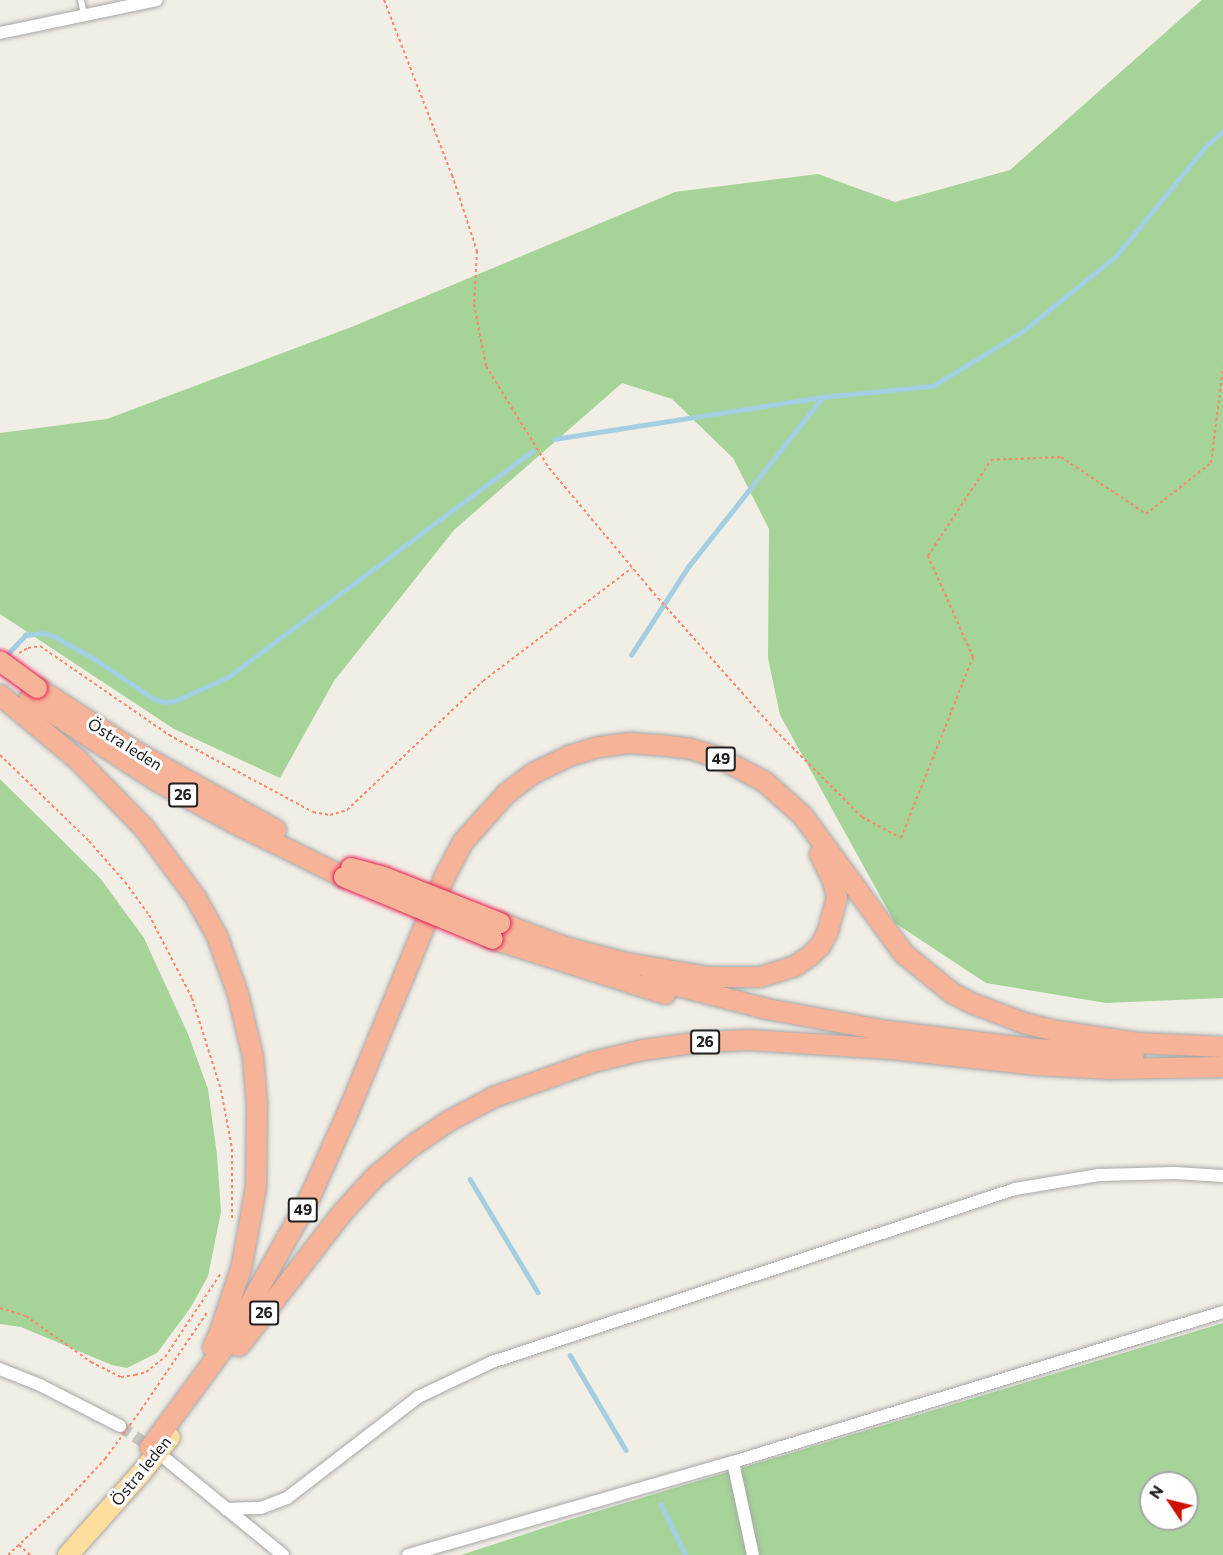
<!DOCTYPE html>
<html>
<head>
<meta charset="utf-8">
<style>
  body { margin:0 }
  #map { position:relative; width:1223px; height:1555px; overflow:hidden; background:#f1eee6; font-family:Commissioner,sans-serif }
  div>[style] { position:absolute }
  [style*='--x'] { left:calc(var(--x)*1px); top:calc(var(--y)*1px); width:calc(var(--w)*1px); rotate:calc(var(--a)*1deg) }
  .forest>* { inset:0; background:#a5d398 }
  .stream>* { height:4.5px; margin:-2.25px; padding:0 2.25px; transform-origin:2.25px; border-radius:2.25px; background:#a4cee1 }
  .minor-tunnel>* { height:12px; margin-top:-6px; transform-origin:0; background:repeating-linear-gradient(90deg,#c7c5be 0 12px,transparent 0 18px) }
  .path>* { height:2px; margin-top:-1px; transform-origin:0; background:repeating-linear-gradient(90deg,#ff8569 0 3px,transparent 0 6px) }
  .roads { filter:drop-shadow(0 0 2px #a7a7a7) drop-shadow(0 0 2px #a7a7a7) }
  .service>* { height:6px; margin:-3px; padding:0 3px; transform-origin:3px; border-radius:3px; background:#fff }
  .minor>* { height:12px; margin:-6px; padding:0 6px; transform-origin:6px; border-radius:6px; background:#fff }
  .primary>* { height:20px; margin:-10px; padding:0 10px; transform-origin:10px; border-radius:10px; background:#ffdd9d }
  .trunk>* { height:20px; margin:-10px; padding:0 10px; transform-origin:10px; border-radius:10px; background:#f6b398 }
  .path-bridge>* { height:2px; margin-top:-1px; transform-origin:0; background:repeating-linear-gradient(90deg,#ff8569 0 3px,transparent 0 6px) }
  .bridges { filter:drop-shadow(0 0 2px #e71b51) drop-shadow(0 0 2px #e71b51) }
  .trunk-bridge>* { height:20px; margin:-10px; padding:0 10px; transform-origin:10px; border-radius:10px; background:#f6b398 }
  span { translate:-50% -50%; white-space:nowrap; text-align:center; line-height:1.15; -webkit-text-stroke:6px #fff; paint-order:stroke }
  .shield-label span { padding:2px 4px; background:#fff; border:2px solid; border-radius:4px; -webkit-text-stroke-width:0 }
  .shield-label { font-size:15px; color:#202020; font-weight:700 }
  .street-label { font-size:16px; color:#202020 }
  .north { position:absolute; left:1139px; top:1471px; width:60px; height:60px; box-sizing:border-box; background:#fff; border:2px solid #a6a6a6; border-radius:50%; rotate:305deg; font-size:16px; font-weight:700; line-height:24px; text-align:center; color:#202020 }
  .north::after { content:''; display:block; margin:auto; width:21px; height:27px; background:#d01100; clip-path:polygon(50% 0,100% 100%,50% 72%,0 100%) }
</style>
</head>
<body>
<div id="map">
  <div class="forest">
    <div style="clip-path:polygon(1202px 0,1223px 0,1223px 998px,1106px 1003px,986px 983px,895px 923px,780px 715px,768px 658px,769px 529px,733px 458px,672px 399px,622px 383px,454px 530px,334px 681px,280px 778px,174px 729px,0 614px,0 433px,107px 419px,354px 326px,675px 192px,818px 174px,895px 202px,1010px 170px)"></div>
    <div style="clip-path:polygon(0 779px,100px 878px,144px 938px,188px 1034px,208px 1089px,217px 1155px,221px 1212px,208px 1276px,191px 1307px,157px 1353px,127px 1368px,112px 1365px,21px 1327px,0 1324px)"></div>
    <div style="clip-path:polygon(evenodd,1223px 1323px,1223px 1555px,461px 1555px,565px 1521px,1223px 1323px,1151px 1483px,1187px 1483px,1187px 1519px,1151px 1519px,1151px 1483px)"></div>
  </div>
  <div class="stream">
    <div style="--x:554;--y:439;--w:271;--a:-8.9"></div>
    <div style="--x:822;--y:397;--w:112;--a:-5.7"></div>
    <div style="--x:933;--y:386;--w:105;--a:-31.4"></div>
    <div style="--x:1023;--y:331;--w:119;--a:-38.9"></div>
    <div style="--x:1116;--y:256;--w:144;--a:-50.7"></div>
    <div style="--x:1207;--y:145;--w:21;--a:-41"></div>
    <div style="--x:631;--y:655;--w:105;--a:-57.1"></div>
    <div style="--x:688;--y:567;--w:216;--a:-51.6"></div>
    <div style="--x:3;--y:659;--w:33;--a:-47"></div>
    <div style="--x:25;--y:635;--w:18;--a:-6"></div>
    <div style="--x:43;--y:633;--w:11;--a:15"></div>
    <div style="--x:54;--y:636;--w:47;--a:29.3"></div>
    <div style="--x:95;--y:659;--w:71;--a:34.1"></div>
    <div style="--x:154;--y:699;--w:11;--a:15"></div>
    <div style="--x:165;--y:702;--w:10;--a:-6"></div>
    <div style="--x:175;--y:701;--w:58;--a:-24.4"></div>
    <div style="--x:228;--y:677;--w:379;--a:-36.6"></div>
    <div style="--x:470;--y:1179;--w:132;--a:59"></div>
    <div style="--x:570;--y:1355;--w:110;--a:59.5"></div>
    <div style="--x:661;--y:1504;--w:57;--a:63.9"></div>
  </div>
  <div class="minor-tunnel">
    <div style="--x:120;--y:1426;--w:44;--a:34.8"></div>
  </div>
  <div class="path">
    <div style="--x:384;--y:0;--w:188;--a:68.8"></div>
    <div style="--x:452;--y:175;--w:80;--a:71.8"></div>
    <div style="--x:477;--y:251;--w:53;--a:93.2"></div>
    <div style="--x:474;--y:304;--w:63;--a:79"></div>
    <div style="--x:486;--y:366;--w:120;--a:58.3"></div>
    <div style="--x:549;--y:468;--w:158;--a:50.1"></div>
    <div style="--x:650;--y:589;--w:188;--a:48.4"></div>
    <div style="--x:775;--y:730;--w:123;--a:45"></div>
    <div style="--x:862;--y:817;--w:44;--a:28.3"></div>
    <div style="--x:901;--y:838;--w:195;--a:-68.3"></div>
    <div style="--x:973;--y:657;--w:111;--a:-114"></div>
    <div style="--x:928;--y:556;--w:115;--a:-56.7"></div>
    <div style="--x:991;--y:460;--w:70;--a:-2.5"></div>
    <div style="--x:1061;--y:457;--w:102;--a:33.8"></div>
    <div style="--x:1146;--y:514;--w:83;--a:-38.1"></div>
    <div style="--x:1211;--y:463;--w:96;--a:-82.8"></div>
    <div style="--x:19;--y:653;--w:10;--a:-29"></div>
    <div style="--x:28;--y:648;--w:12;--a:-9"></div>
    <div style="--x:40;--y:646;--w:157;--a:34.6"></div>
    <div style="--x:169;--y:735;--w:163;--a:28.1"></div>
    <div style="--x:313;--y:812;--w:17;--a:10"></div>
    <div style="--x:330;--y:815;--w:18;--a:-16"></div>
    <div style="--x:347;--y:810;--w:187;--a:-43.5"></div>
    <div style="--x:483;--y:681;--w:187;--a:-37.2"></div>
    <div style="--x:0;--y:755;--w:124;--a:44"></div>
    <div style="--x:89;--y:841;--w:55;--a:48.7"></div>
    <div style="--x:125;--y:882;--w:41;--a:54"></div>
    <div style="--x:149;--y:915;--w:93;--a:62.6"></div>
    <div style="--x:192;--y:998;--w:96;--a:72.5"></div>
    <div style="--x:221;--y:1090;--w:60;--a:79.4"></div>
    <div style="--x:232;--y:1149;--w:70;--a:90"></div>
    <div style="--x:0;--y:1308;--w:27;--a:17"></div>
    <div style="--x:26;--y:1316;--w:80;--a:35.3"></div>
    <div style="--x:91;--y:1362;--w:34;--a:27"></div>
    <div style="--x:121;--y:1377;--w:14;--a:-8"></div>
    <div style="--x:135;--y:1375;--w:11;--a:-15"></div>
    <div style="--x:146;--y:1372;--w:24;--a:-38"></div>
    <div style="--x:165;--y:1357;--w:101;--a:-56.3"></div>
    <div style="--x:141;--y:1410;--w:120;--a:-55.9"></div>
    <div style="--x:19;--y:1545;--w:15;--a:42"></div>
    <div style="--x:8;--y:1555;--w:81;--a:-43"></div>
    <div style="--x:67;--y:1500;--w:56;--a:-47.2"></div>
  </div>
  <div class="roads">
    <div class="service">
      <div style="--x:81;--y:0;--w:15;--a:79"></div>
    </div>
    <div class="minor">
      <div style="--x:0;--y:33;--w:160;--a:-11.9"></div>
      <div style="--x:0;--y:1369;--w:43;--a:21.8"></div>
      <div style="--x:40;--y:1385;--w:90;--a:27.1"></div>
      <div style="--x:167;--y:1460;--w:150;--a:39.3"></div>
      <div style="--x:733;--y:1462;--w:95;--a:77.9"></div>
      <div style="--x:226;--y:1509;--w:35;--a:-2"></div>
      <div style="--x:261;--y:1508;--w:28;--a:-21"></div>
      <div style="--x:287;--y:1498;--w:165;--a:-37.6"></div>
      <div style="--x:418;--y:1397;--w:82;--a:-25.3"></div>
      <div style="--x:492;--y:1362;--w:551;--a:-18.3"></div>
      <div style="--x:1015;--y:1189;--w:85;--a:-9.5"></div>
      <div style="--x:1099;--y:1175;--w:76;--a:-1.5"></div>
      <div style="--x:1175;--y:1173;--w:48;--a:3.6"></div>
      <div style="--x:408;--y:1555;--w:338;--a:-16"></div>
      <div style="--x:733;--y:1462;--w:512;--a:-17.02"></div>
    </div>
    <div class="primary">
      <div style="--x:68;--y:1555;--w:110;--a:-48.3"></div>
      <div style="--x:141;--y:1473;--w:46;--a:-51.1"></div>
    </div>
    <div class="trunk">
      <div style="--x:39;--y:689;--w:118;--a:32.9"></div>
      <div style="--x:138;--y:753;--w:158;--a:29.2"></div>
      <div style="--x:0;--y:695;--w:102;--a:39.8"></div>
      <div style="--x:78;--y:760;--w:96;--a:45.8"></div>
      <div style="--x:145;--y:829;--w:86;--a:53.5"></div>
      <div style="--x:196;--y:898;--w:43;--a:61.1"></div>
      <div style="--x:217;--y:936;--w:62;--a:70.1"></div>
      <div style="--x:238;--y:994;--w:65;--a:76.6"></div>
      <div style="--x:253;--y:1057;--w:48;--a:85.2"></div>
      <div style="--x:257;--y:1105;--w:82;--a:90.7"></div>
      <div style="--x:256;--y:1187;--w:79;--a:100.2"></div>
      <div style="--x:242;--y:1265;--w:71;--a:108.2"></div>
      <div style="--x:220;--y:1332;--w:17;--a:115"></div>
      <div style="--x:30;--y:698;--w:152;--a:33.2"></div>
      <div style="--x:157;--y:781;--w:85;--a:28.7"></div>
      <div style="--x:232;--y:822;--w:125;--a:26.2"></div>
      <div style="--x:500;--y:923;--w:72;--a:20.2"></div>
      <div style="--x:568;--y:948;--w:61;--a:14.3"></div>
      <div style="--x:627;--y:963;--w:83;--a:9.7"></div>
      <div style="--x:709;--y:977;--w:51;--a:0"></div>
      <div style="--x:760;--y:977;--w:37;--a:-17"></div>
      <div style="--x:795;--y:966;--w:18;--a:-34"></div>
      <div style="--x:810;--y:956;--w:16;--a:-45"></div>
      <div style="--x:821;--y:945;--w:16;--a:-63"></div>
      <div style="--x:828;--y:931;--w:34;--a:-75"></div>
      <div style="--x:837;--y:898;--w:17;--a:-103"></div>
      <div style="--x:833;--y:881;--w:30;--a:-116"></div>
      <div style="--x:493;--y:939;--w:181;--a:17.7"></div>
      <div style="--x:651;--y:979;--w:120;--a:14.5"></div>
      <div style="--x:767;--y:1009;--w:122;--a:10.4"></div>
      <div style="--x:887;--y:1031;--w:148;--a:7"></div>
      <div style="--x:1034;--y:1049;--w:100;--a:2.9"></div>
      <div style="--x:239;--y:1346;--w:170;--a:-52.2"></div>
      <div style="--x:343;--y:1212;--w:47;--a:-47.6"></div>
      <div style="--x:375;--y:1177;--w:48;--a:-40"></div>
      <div style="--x:412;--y:1146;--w:45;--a:-34"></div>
      <div style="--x:449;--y:1121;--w:51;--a:-28.1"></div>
      <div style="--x:494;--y:1097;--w:105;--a:-19.5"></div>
      <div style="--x:593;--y:1062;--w:51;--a:-13.5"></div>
      <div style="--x:643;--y:1050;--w:60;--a:-7.7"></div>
      <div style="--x:702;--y:1042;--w:47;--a:-2.4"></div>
      <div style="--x:749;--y:1040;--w:142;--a:3.6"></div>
      <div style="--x:891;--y:1049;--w:147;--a:6.3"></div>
      <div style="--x:1037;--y:1065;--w:74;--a:3.1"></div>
      <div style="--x:1111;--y:1069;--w:112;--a:-1"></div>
      <div style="--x:150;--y:1448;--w:137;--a:-53.6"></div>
      <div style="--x:231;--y:1338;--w:162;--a:-60.7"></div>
      <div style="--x:310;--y:1197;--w:95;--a:-65.9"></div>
      <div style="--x:349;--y:1110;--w:251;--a:-67.7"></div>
      <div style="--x:444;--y:878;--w:41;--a:-62.2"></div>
      <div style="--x:463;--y:842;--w:66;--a:-48.1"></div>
      <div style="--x:507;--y:793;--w:34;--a:-37"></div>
      <div style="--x:534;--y:773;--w:39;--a:-26"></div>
      <div style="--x:569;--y:756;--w:31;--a:-17"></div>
      <div style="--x:599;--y:747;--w:30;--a:-8"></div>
      <div style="--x:629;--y:743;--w:31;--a:4"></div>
      <div style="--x:660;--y:745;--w:31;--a:7"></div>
      <div style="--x:691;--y:749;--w:28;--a:17"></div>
      <div style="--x:718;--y:757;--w:53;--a:28"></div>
      <div style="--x:765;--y:782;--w:51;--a:41.8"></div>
      <div style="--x:803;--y:816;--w:171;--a:53.8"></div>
      <div style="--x:904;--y:954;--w:62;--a:39.1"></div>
      <div style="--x:952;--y:993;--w:25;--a:27"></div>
      <div style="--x:974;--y:1004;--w:53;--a:20.8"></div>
      <div style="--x:1024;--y:1023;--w:34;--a:14"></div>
      <div style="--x:1057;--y:1031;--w:82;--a:8.4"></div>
      <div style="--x:1138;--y:1043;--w:85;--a:2.7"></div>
    </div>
  </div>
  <div class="path-bridge">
    <div style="--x:105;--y:1459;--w:61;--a:-53.7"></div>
  </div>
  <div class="bridges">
    <div class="trunk-bridge">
      <div style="--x:0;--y:661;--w:46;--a:36.1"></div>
      <div style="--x:351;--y:868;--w:34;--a:15"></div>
      <div style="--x:384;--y:877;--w:125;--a:21.6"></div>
      <div style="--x:344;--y:877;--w:161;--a:22.6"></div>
    </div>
  </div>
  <div class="shield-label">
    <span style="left:721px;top:759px">49</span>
    <span style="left:183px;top:795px">26</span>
    <span style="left:705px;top:1042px">26</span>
    <span style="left:303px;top:1210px">49</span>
    <span style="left:264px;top:1313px">26</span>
  </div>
  <div class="street-label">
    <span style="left:125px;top:744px;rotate:32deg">Östra leden</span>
    <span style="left:141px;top:1471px;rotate:-51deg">Östra leden</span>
  </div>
  <div class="north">N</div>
</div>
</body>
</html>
